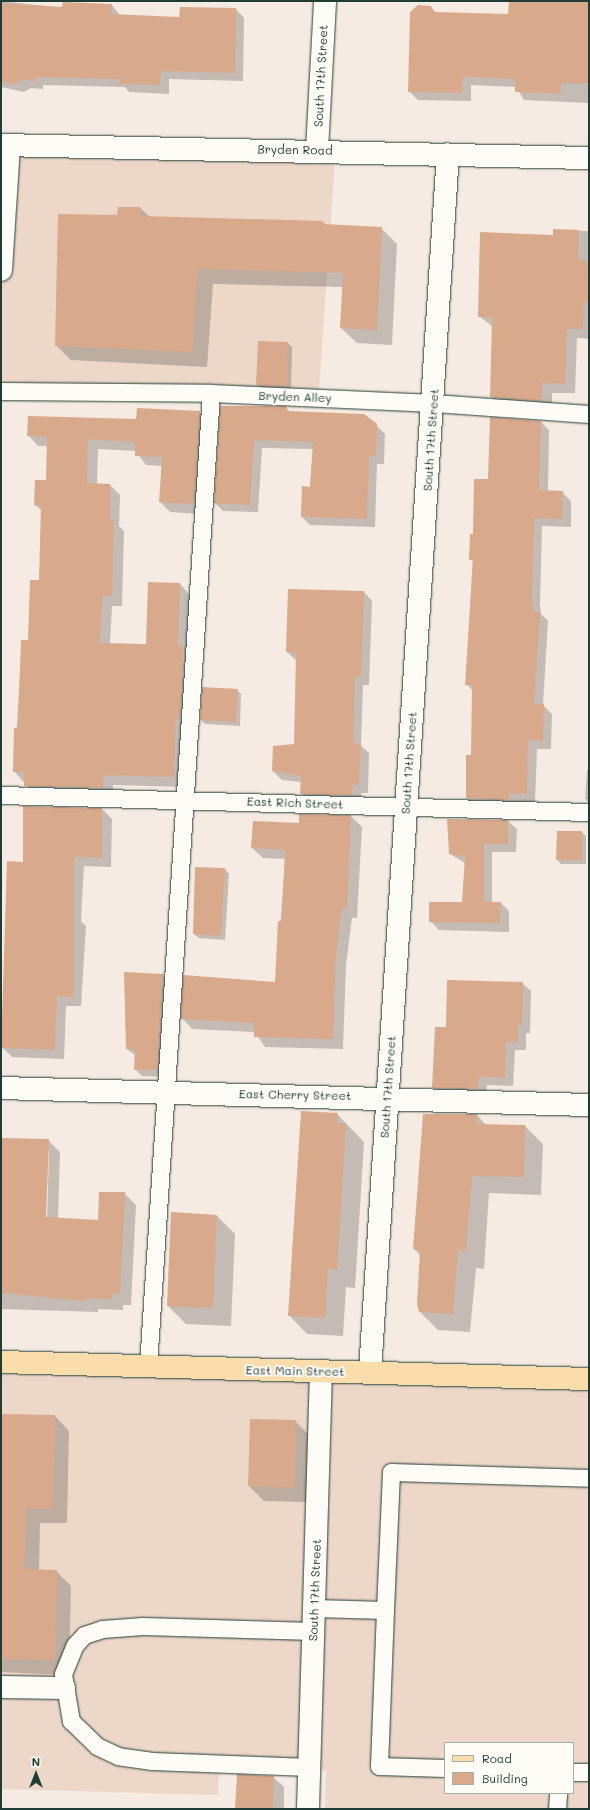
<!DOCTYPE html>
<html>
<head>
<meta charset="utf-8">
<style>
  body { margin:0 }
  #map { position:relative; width:590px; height:1810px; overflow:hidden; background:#f6ebe2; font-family:Mali,sans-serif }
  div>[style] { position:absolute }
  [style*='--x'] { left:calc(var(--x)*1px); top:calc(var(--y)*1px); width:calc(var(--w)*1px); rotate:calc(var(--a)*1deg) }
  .built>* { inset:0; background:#edd7c8 }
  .shadow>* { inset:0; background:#0003 }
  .building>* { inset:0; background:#d9a98c }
  .roads { filter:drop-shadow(0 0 1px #1f3d34) drop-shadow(0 0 1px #1f3d34) }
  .service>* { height:17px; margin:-8.5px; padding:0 8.5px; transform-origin:8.5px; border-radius:8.5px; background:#fdfcf7 }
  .minor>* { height:22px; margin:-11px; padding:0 11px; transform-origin:11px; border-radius:11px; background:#fdfcf7 }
  .primary>* { height:22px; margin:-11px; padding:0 11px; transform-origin:11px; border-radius:11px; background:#faddab }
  span { translate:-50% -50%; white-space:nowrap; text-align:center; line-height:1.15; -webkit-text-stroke:4px #fdfcf7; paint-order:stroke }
  .street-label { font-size:12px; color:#1f3d34 }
  .frame { position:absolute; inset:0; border:2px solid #1f3d34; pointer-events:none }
  .legend { position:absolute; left:444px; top:1742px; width:130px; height:52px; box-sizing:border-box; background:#fdfcf7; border:1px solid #a4b0a9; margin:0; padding:5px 7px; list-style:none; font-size:12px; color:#1f3d34 }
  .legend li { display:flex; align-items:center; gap:8px; height:20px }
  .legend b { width:20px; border:1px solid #a4b0a9 }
  .north { position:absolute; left:16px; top:1754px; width:40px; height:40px; -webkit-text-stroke:3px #fdfcf7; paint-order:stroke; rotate:0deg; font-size:11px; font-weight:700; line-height:16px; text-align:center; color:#1f3d34 }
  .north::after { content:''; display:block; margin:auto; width:14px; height:18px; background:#1f3d34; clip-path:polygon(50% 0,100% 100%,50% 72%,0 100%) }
</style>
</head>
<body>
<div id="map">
  <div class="built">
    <div style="clip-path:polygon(6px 139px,336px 147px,318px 403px,1px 390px,1px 226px)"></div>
    <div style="clip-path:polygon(evenodd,589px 1360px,589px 1809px,325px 1809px,326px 1771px,219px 1767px,218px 1795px,1px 1789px,1px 1363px,588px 1377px,589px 1360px,445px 1743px,573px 1743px,573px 1793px,445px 1793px,445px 1743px)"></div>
  </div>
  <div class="shadow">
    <div style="clip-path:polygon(1px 1px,63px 8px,111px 4px,120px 15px,180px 18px,236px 9px,244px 18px,243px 81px,169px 79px,169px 94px,129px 92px,125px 87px,43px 85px,43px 89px,31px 88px,24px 92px,1px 87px)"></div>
    <div style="clip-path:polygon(510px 1px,576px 1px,589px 23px,589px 103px,524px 100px,516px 87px,471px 85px,471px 101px,418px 100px,409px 91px,431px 7px,436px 13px,509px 15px)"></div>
    <div style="clip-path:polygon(140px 208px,150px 217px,323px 222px,326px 225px,381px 228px,397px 244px,392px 345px,357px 343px,341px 328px,343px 287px,213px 284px,207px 367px,71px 360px,56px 345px,118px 217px)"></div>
    <div style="clip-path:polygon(554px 230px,589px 231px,589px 339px,577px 338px,575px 393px,552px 393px,552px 410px,502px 407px,491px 397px,493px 327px,479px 316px,554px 236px)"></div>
    <div style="clip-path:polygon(259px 342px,288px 343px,292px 347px,291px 390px,262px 389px,257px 385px)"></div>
    <div style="clip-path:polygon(221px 407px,286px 407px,290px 412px,376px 425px,385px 434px,384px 464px,377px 464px,375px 527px,310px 525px,302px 517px,310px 488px,313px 449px,262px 448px,258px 512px,223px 511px,215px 503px)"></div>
    <div style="clip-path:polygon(199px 412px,210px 422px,199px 514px,170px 512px,160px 502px,162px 466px,146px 465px,136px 451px,98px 449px,97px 484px,110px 485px,120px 495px,119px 526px,124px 531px,122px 606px,112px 606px,110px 644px,147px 645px,180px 584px,190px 595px,184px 787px,113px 785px,113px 798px,35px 795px,14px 771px,22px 641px,29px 641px,40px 581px,42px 511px,35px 505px,47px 481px,48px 446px,38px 446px,28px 435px)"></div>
    <div style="clip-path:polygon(541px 422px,549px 430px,548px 491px,562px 492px,571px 501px,571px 527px,542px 526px,540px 604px,541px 614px,548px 621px,543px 705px,552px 714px,551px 749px,537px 749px,535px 802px,475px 807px,467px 798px,472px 756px,473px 691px,466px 684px,474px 535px,489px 480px)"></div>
    <div style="clip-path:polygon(364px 592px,372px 601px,369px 685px,363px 685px,361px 746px,369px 753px,368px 793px,361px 793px,361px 803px,309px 802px,301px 793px,301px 782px,282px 780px,273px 771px,295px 745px,297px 661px,287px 652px)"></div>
    <div style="clip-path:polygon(237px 690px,241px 694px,240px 726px,205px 724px,201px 720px)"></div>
    <div style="clip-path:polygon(587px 770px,589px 770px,589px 803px,585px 799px)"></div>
    <div style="clip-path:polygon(24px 807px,102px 809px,112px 819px,111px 867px,84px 866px,81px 921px,86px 926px,81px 1006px,66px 1006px,64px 1059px,12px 1057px,2px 1047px,24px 863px)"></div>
    <div style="clip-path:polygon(300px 815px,351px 816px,362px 827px,357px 918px,352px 918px,346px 965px,343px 1049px,265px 1047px,255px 1032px,192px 1029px,182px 1018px,276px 983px,285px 859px,263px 858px,252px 848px,300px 824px)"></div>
    <div style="clip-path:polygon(448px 820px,508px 821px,517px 829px,516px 852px,492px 852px,492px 903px,501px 903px,509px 911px,509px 932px,439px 930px,430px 921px,463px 903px,465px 863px,450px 854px)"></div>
    <div style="clip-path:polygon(582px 832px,586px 836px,586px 864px,561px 864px,557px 859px)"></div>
    <div style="clip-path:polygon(225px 869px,229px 874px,225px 940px,199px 938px,194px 934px)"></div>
    <div style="clip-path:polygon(163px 975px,170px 982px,164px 1077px,142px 1076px,135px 1069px,136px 1056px,127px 1049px)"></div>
    <div style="clip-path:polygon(522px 983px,531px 991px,530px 1033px,526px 1033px,526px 1050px,515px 1050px,513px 1086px,487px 1085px,486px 1097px,442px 1096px,434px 1088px,447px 1028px)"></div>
    <div style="clip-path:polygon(337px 1114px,364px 1142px,355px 1288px,346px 1287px,343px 1336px,307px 1334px,289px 1315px)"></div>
    <div style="clip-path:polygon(477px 1115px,486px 1125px,525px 1126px,543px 1144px,541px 1195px,489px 1193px,484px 1269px,476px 1268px,470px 1332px,438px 1330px,420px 1312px,421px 1256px,414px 1249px)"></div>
    <div style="clip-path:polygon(evenodd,1px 1139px,48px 1140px,60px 1152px,58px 1219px,99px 1221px,124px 1193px,136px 1205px,131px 1305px,123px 1305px,123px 1310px,98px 1309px,98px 1312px,1px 1309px,1px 1139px,47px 1150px,49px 1150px,47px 1222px,45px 1222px,47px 1150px)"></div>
    <div style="clip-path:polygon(172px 1213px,217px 1216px,235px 1234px,231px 1326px,186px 1324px,168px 1306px)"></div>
    <div style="clip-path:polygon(1px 1415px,55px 1416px,69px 1431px,67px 1523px,40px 1523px,39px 1570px,56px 1571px,71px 1586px,69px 1675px,1px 1672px)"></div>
    <div style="clip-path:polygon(295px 1421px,310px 1436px,308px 1502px,264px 1501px,249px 1486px)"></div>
    <div style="clip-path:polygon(273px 1777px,284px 1787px,284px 1809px,236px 1809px)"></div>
  </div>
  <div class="building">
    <div style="clip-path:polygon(509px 1px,589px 1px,589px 83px,561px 83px,560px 94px,515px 92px,515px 79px,463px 77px,462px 93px,408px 92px,410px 12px,418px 5px,431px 6px,434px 12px,508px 14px)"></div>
    <div style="clip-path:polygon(63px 2px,112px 4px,111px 14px,179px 17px,180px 7px,236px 8px,235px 73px,161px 71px,160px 85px,120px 84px,120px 79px,35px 77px,35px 81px,22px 80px,15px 84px,1px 82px,1px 3px,62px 7px)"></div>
    <div style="clip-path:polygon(118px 207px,141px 207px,141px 216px,323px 221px,323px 224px,382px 227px,377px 330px,340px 328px,343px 273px,198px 269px,192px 352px,55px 346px,58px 214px,117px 215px)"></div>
    <div style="clip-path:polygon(553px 229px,579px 230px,578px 260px,587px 260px,589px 303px,584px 302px,583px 329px,567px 329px,565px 384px,542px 383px,542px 401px,490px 397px,492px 317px,478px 317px,480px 232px,553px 235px)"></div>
    <div style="clip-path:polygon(258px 341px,288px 342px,287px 386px,256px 385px)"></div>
    <div style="clip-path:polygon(220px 406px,286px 406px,286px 411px,364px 414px,377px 424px,376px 456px,369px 456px,367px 519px,301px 517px,302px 486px,310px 487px,313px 442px,254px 440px,250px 505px,214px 503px)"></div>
    <div style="clip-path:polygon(137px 408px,200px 411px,194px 503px,189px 504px,159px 502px,162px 457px,135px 456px,135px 442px,88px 439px,87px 483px,110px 484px,110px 520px,114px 520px,112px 596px,102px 596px,100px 643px,146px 644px,148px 582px,180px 583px,178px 645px,183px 646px,182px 686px,180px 719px,176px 718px,174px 777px,103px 775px,103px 788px,24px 786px,24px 772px,13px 772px,14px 728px,18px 728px,21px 640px,28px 640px,30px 580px,39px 580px,41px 505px,34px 505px,35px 480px,46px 480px,47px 437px,27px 436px,28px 416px,136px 419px)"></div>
    <div style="clip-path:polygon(490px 417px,541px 421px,539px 490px,563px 491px,562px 519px,534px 518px,532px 595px,533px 611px,540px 612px,534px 704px,544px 704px,543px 741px,528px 740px,527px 794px,509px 794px,509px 800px,466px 798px,466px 755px,471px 755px,472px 685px,465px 685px,473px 560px,469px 560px,470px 534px,473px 534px,474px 479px,488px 479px)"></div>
    <div style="clip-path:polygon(288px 589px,364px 591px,361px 677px,355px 677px,353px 743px,361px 744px,359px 785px,353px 785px,352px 795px,300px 794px,301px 776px,272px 771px,273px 746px,294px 744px,296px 653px,286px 652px)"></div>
    <div style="clip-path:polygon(202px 687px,238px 689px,236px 722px,200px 720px)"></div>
    <div style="clip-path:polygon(23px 806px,102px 808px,102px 858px,74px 857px,74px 989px,72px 997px,57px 997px,55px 1050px,1px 1048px,7px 861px,23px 862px)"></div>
    <div style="clip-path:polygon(299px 814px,351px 815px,347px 908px,342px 908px,336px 954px,333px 1039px,254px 1037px,254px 1023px,180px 1019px,183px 975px,275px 982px,278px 921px,282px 921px,285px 850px,251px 848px,253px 821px,299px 823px)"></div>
    <div style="clip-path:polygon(447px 819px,508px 820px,508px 844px,484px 844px,484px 902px,501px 902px,500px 923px,429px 922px,429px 902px,462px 902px,465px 857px,449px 854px)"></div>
    <div style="clip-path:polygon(557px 831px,582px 831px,582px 860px,556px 860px)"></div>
    <div style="clip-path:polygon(195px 867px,225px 868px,221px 936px,193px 934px)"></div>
    <div style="clip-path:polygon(124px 972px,163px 974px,157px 1070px,134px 1070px,135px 1050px,126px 1049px)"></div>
    <div style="clip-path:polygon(447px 980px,523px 982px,522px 1025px,518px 1025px,518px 1042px,506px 1042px,505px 1078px,479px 1077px,478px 1089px,432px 1088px,435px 1027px,446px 1027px)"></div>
    <div style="clip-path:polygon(301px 1111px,338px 1113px,337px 1123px,346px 1123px,337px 1270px,328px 1269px,325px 1318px,288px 1316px)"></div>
    <div style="clip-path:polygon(423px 1114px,477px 1114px,477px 1124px,525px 1125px,524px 1177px,472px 1176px,466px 1251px,458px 1250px,453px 1314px,419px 1312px,417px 1304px,420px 1250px,413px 1249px)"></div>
    <div style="clip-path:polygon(1px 1138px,49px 1139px,46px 1217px,98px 1220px,99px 1192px,125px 1192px,120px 1294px,112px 1294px,112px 1299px,87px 1298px,86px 1301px,1px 1293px)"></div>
    <div style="clip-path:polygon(171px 1212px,217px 1215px,213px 1308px,167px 1306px)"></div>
    <div style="clip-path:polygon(1px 1414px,55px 1415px,53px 1509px,26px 1509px,24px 1569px,57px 1570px,55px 1660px,1px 1659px)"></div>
    <div style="clip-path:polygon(250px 1419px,296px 1420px,294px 1488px,248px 1486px)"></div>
    <div style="clip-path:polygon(237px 1774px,274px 1776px,273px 1809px,235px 1809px)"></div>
  </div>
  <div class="roads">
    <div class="service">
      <div style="--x:1;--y:391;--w:210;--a:0.5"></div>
      <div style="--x:211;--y:393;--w:223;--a:2.6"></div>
      <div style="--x:434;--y:403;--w:155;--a:4.1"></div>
      <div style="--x:1;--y:795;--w:588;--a:1.66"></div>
      <div style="--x:148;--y:1366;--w:975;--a:-86.3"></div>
      <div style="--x:314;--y:1608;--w:71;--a:1.6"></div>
      <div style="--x:385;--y:1610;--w:156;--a:92.2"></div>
      <div style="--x:379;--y:1766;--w:66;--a:1.7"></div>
      <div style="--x:385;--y:1610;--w:138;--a:-87.5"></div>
      <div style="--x:391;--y:1472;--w:198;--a:1.7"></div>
      <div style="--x:309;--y:1767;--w:157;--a:-177.8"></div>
      <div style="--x:152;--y:1761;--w:34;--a:-172"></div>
      <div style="--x:118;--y:1756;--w:23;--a:-155"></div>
      <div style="--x:97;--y:1746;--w:36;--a:-136"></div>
      <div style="--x:71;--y:1721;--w:48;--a:-99.7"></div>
      <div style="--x:63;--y:1674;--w:31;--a:-68"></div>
      <div style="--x:75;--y:1645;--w:13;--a:-48"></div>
      <div style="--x:84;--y:1635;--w:19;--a:-18"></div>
      <div style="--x:102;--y:1629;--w:41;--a:-4.2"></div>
      <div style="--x:143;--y:1626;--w:170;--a:1.7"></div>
      <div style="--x:573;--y:1772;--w:16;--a:0"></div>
      <div style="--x:557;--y:1809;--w:16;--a:-86"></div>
    </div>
    <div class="minor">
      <div style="--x:1;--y:145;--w:588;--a:1.27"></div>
      <div style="--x:317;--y:150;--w:149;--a:-86.9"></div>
      <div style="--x:1;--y:270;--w:125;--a:-86.3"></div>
      <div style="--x:1;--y:1088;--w:588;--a:1.66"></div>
      <div style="--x:370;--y:1372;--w:1220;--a:-86.34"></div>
      <div style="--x:1;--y:1687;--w:63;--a:0.9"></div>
      <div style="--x:308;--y:1809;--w:438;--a:-88.3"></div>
    </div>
    <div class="primary">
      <div style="--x:1;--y:1362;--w:588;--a:1.66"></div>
    </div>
  </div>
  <div class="street-label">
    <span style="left:321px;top:76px;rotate:-87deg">South 17th Street</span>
    <span style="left:295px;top:150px;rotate:1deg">Bryden Road</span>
    <span style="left:295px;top:397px;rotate:2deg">Bryden Alley</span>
    <span style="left:431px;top:440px;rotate:-86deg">South 17th Street</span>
    <span style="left:409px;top:763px;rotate:-86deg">South 17th Street</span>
    <span style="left:295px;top:803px;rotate:2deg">East Rich Street</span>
    <span style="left:388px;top:1087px;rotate:-86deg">South 17th Street</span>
    <span style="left:295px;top:1095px;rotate:1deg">East Cherry Street</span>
    <span style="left:295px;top:1371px;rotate:1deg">East Main Street</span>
    <span style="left:315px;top:1590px;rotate:-88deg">South 17th Street</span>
  </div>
  <div class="frame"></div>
  <ul class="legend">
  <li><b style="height:5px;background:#faddab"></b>Road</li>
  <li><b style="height:11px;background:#d9a98c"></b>Building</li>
  </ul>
  <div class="north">N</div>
</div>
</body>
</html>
